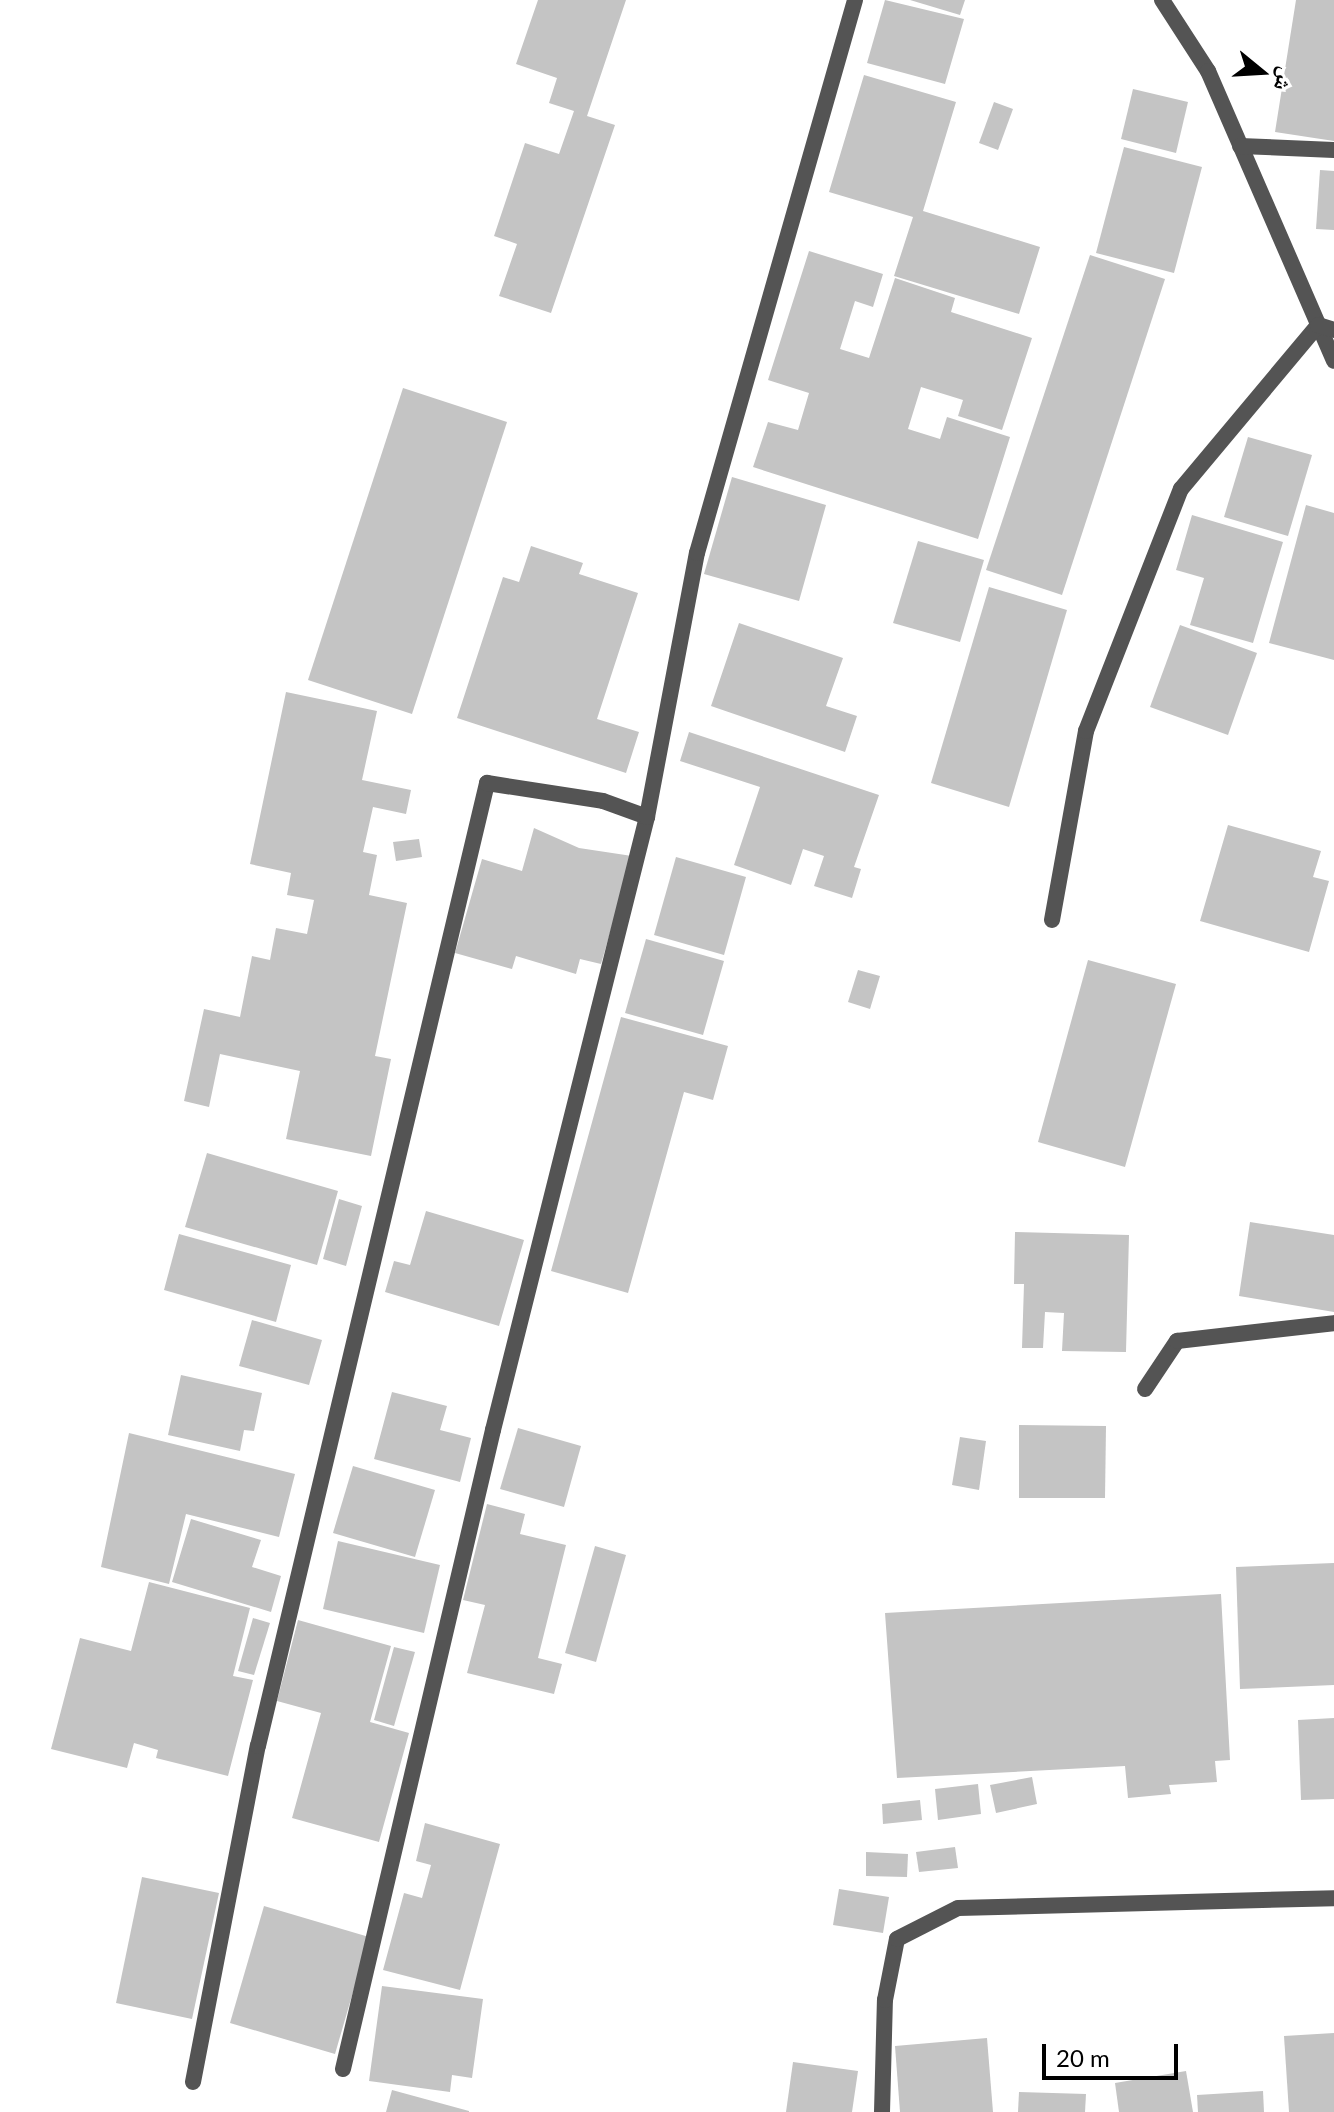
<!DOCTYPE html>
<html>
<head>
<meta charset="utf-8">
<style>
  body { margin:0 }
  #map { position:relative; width:1334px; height:2112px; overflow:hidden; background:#fff; font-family:Lato,"Noto Naskh Arabic",sans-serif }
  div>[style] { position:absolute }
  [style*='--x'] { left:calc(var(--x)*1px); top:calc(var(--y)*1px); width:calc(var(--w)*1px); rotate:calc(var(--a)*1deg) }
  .building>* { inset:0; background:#c4c4c4 }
  .minor>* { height:16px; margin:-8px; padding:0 8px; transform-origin:8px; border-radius:8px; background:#545454 }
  span { translate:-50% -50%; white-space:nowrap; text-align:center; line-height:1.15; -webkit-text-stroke:7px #fff; paint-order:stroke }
  .north { position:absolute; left:1222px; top:32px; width:80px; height:80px; -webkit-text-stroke:6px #fff; paint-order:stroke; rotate:108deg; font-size:22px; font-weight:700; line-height:32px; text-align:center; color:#000 }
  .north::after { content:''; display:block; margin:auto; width:28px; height:36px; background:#000; clip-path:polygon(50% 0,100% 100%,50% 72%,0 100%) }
  .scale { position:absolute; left:1042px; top:2044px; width:136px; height:36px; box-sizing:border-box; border:4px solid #000; border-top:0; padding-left:10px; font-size:24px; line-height:28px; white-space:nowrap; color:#000; -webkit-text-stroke:6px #fff; paint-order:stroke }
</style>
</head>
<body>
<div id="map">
  <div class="building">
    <div style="clip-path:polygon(538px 0,626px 0,587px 116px,615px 125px,551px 313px,499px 296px,517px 244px,494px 236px,525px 143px,559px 154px,574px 111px,549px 103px,557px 78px,516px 64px)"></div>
    <div style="clip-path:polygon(885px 0,964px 19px,945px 84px,867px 63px)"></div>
    <div style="clip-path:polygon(910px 0,965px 0,960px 15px)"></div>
    <div style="clip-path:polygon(1296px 0,1334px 0,1334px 141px,1275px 132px)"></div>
    <div style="clip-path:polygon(864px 75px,956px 102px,923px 211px,1040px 247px,1019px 314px,894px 276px,913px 217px,829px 192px)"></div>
    <div style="clip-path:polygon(1133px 89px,1188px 102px,1176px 153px,1121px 139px)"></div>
    <div style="clip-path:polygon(994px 102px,1013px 109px,998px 150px,979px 143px)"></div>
    <div style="clip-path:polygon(1124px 147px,1202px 167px,1174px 273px,1096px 253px)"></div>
    <div style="clip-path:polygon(1320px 170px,1334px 171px,1334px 230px,1316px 229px)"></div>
    <div style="clip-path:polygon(809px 251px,883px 274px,873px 307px,855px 301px,840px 349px,869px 358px,895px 278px,955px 298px,951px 312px,1032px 338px,1002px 430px,958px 416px,963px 400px,921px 387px,908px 429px,940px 439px,947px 417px,1010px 437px,978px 539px,753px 467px,768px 422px,798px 430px,809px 393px,768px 380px)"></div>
    <div style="clip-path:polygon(1090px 255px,1165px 279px,1062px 595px,986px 570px)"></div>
    <div style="clip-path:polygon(403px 388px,507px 422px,412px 714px,308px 680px)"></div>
    <div style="clip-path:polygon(1248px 437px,1312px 455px,1288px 536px,1224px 517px)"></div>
    <div style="clip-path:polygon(732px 477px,826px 505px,799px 601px,704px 574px)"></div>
    <div style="clip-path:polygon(1306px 505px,1334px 513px,1334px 660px,1269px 643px)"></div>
    <div style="clip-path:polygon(1192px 515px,1283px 542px,1253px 643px,1190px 625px,1204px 578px,1176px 570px)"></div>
    <div style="clip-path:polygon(918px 541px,984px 560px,960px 642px,893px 623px)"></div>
    <div style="clip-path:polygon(531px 546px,583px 563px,579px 574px,638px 593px,597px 719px,639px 732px,626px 773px,457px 718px,503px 577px,519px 582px)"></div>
    <div style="clip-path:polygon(989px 587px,1067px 610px,1009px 807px,931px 783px)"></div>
    <div style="clip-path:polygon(739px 623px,843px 658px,826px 706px,857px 716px,845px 752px,711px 706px)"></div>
    <div style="clip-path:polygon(1180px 625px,1257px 653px,1228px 735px,1150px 707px)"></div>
    <div style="clip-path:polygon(286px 692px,377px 711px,362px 780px,411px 790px,406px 814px,373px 807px,363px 852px,377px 855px,369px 895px,407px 903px,375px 1056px,391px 1059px,371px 1156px,286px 1139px,300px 1071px,220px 1054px,209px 1107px,184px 1101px,204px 1009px,240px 1017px,252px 956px,270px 960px,276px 928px,307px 934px,314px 900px,287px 895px,291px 873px,250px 864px)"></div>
    <div style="clip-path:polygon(689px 732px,879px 795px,854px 867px,861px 869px,852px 898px,814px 886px,824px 856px,803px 849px,791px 885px,734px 865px,760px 787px,680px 761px)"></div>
    <div style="clip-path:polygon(1228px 825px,1321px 851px,1313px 877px,1329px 881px,1309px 952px,1200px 921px)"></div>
    <div style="clip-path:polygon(534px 828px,579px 848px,632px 856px,601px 964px,580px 959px,576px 974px,516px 956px,512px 969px,455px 953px,482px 859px,522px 871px)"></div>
    <div style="clip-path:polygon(419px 839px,422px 857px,396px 861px,393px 842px)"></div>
    <div style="clip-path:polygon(676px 857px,746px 877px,724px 955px,654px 935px)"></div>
    <div style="clip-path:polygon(646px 939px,724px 961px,703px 1035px,625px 1013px)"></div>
    <div style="clip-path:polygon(1088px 960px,1176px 984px,1125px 1167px,1038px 1142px)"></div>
    <div style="clip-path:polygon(858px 970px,880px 976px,870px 1009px,848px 1002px)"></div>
    <div style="clip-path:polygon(621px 1017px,728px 1046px,713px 1100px,684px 1092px,628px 1293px,551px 1271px)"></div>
    <div style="clip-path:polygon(207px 1153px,338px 1191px,317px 1265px,185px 1227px)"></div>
    <div style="clip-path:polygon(339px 1199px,362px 1206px,346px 1266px,323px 1259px)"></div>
    <div style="clip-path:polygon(426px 1211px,524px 1240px,499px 1326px,385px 1292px,394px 1261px,410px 1265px)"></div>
    <div style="clip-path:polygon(1250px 1222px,1334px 1235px,1334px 1312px,1239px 1296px)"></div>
    <div style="clip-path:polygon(1015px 1232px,1129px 1235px,1126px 1352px,1062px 1351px,1064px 1313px,1045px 1312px,1043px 1348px,1022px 1348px,1024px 1284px,1014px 1284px)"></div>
    <div style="clip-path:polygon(179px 1234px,291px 1265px,276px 1322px,164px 1290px)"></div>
    <div style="clip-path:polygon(252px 1320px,322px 1340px,309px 1385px,239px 1366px)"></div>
    <div style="clip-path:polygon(181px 1375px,262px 1393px,254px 1431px,244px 1430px,240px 1451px,168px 1435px)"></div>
    <div style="clip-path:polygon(392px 1392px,447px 1406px,440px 1430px,471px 1438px,460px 1482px,374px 1459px)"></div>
    <div style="clip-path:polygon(1019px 1425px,1106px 1426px,1105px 1498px,1019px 1498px)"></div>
    <div style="clip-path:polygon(518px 1428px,581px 1446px,564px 1507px,500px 1489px)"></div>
    <div style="clip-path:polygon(129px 1433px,295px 1474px,279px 1537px,186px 1514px,169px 1584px,101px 1567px)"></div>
    <div style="clip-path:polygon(960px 1437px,986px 1441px,979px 1490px,952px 1485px)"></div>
    <div style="clip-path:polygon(353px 1466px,435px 1490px,415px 1557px,333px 1533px)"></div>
    <div style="clip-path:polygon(487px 1504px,525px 1514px,520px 1534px,566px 1545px,538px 1658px,562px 1664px,554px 1694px,467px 1673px,485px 1605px,463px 1600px)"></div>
    <div style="clip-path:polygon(191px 1519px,261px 1540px,252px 1567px,281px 1576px,271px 1612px,172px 1582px)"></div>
    <div style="clip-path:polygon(338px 1541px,440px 1565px,424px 1633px,323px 1609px)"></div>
    <div style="clip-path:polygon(595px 1546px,626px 1555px,596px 1662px,565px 1653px)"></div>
    <div style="clip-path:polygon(1334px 1563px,1334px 1685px,1240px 1689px,1236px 1567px)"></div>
    <div style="clip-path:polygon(149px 1582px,250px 1608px,233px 1676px,253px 1680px,228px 1776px,156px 1758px,158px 1750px,134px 1743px,127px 1768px,51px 1749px,80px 1638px,131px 1651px)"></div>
    <div style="clip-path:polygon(1221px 1594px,1230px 1760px,1215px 1761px,1217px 1782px,1169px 1785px,1171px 1794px,1128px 1798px,1125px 1766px,897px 1778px,885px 1613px)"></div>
    <div style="clip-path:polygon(253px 1618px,270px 1623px,254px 1675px,238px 1671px)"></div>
    <div style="clip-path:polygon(298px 1620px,391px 1646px,370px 1722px,409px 1733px,379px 1842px,292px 1818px,321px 1713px,277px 1701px)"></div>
    <div style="clip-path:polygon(394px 1647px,415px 1652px,394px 1726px,374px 1720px)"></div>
    <div style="clip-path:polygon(1334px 1718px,1334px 1799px,1301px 1800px,1298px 1720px)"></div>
    <div style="clip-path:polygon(1032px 1777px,1037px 1804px,996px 1813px,990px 1785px)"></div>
    <div style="clip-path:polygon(978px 1784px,981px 1814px,938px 1820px,935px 1789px)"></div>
    <div style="clip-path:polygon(920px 1800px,922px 1820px,883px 1824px,882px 1804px)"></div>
    <div style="clip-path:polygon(425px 1823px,500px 1844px,460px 1990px,383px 1970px,404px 1893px,422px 1898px,431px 1865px,416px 1861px)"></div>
    <div style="clip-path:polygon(955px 1847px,958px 1868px,919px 1872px,916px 1852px)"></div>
    <div style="clip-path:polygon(866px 1852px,908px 1854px,907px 1877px,866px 1876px)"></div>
    <div style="clip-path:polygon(142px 1877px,219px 1893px,192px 2019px,116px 2003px)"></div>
    <div style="clip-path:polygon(839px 1889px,889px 1897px,883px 1933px,833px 1925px)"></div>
    <div style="clip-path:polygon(264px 1906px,369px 1937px,335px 2054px,230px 2023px)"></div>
    <div style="clip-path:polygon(382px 1986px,483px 1999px,472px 2078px,452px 2075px,450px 2092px,369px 2081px)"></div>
    <div style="clip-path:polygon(1334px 2033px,1334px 2112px,1289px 2112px,1284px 2036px)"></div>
    <div style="clip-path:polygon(987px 2038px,993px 2112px,900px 2112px,895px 2046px)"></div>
    <div style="clip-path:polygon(793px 2062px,858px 2071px,852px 2112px,786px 2112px)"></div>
    <div style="clip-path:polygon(1186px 2071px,1193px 2112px,1119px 2112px,1115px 2083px)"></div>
    <div style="clip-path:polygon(392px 2090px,469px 2111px,469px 2112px,386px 2112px)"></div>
    <div style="clip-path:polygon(1263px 2091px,1264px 2112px,1198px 2112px,1197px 2095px)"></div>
    <div style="clip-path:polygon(1019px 2092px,1086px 2094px,1085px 2112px,1018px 2112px)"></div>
  </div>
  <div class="minor">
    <div style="--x:1162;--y:0;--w:85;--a:57.1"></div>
    <div style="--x:1208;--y:71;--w:316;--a:66.5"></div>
    <div style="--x:1240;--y:146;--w:94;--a:2.4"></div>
    <div style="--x:1052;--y:920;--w:192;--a:-79.8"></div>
    <div style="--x:1086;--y:731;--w:260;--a:-68.6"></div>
    <div style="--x:1181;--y:489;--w:214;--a:-50.1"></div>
    <div style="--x:1318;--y:325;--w:17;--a:17"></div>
    <div style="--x:1145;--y:1389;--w:58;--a:-56.3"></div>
    <div style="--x:1177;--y:1341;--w:158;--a:-6.5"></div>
    <div style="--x:343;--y:2069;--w:656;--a:-76.79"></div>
    <div style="--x:493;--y:1430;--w:632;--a:-75.9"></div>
    <div style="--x:193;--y:2082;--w:342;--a:-79.1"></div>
    <div style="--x:258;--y:1746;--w:990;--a:-76.62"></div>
    <div style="--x:487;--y:783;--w:117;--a:8.8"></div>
    <div style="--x:603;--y:801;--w:47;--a:20"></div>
    <div style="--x:647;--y:817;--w:269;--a:-79.3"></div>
    <div style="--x:697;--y:553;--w:575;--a:-74.05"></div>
    <div style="--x:882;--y:2112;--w:112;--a:-88.5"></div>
    <div style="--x:885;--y:2000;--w:62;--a:-78.9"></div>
    <div style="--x:897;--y:1939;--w:68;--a:-26.9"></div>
    <div style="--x:958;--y:1908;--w:376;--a:-1.5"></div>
  </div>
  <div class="north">ش</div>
  <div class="scale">20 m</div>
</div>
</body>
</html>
